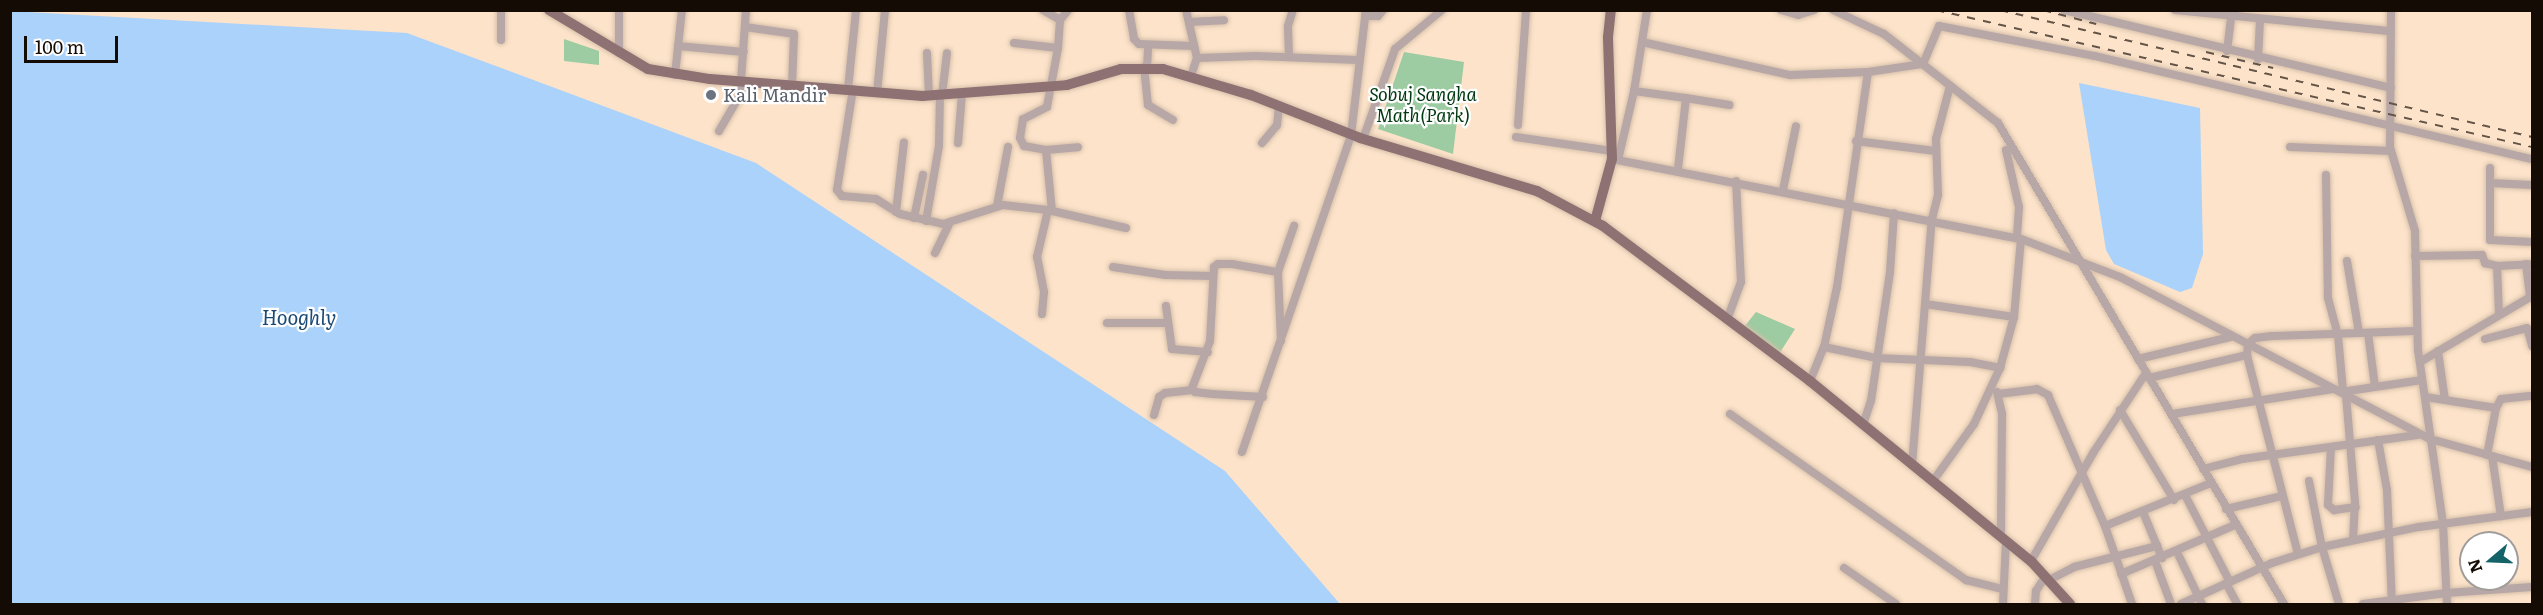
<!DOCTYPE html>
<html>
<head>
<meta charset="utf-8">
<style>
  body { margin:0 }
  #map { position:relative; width:2543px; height:615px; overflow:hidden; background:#fce3ca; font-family:Literata,serif }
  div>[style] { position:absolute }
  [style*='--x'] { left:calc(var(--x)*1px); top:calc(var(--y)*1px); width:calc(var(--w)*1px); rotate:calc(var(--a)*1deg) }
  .green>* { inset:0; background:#9dcba2 }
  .water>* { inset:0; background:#abd2fa }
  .roads { filter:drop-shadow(0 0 2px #d7c0aa) drop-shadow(0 0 2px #d7c0aa) }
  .minor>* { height:8px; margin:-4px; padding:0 4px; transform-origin:4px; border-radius:4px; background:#b8a7a7 }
  .major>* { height:10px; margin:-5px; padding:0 5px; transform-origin:5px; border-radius:5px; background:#8e7172 }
  .rail>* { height:2px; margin-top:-1px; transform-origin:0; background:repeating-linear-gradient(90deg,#635447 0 8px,transparent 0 16px) }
  .dots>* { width:16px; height:16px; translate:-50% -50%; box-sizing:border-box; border:3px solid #fff; border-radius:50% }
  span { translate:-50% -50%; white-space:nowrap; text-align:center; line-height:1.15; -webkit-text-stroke:4.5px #fff; paint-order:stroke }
  .worship-label { font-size:18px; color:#5b616d }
  .left { translate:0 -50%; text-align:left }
  .park-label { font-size:18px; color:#00380f; font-style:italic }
  .water-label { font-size:20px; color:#1a4974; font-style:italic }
  .frame { position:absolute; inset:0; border:12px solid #140b04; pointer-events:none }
  .north { position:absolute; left:2459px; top:531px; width:60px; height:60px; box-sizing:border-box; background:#fff; border:2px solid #a19d9b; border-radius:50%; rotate:251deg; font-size:16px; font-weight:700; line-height:24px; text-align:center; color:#140b04 }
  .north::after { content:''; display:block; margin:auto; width:21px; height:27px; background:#146369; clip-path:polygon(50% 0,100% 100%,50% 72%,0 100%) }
  .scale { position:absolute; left:24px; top:36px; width:94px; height:27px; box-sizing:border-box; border:3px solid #140b04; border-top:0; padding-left:8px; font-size:18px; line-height:21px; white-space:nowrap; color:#140b04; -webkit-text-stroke:4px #fff; paint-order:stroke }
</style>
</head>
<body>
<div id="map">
  <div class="green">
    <div style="clip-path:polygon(564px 39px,599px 51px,599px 65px,564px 61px)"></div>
    <div style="clip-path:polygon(1404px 52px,1464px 62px,1453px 154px,1378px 129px)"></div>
    <div style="clip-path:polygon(1756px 312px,1795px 329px,1779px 354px,1744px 327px)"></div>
  </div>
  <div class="water">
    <div style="clip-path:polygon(10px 11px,407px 33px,756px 163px,1225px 471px,1340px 604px,11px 604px)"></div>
    <div style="clip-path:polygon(2079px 83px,2200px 108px,2203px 254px,2192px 288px,2180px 292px,2114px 264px,2106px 250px)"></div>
  </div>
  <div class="roads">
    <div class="minor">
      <div style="--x:1043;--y:10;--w:20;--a:30"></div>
      <div style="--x:1060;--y:20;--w:28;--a:94"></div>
      <div style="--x:1058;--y:48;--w:60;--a:100.6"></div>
      <div style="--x:1047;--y:107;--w:27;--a:153"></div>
      <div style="--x:1023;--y:119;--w:19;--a:99"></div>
      <div style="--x:1020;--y:138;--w:9;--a:63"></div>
      <div style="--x:1024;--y:146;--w:22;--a:10"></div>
      <div style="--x:1046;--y:150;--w:61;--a:84.4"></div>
      <div style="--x:1129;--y:10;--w:29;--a:80"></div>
      <div style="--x:1134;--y:39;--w:7;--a:45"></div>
      <div style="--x:1139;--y:44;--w:54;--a:2.1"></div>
      <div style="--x:1186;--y:10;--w:49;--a:77.1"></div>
      <div style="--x:1197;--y:58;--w:59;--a:-1.9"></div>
      <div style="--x:1256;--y:56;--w:102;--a:2.2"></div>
      <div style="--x:1647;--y:10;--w:82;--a:99.1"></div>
      <div style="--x:1634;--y:91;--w:52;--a:7.7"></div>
      <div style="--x:1781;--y:10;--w:18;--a:16"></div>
      <div style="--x:1798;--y:15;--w:17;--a:-17"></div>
      <div style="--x:1833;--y:10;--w:56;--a:25.2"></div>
      <div style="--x:1884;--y:34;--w:145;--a:38"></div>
      <div style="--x:1998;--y:123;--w:560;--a:59.26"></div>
      <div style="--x:2064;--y:10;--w:336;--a:13.4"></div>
      <div style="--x:2175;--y:10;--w:217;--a:5.6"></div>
      <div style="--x:2391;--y:10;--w:137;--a:90.4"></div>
      <div style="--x:2390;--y:147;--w:88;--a:73.4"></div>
      <div style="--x:2415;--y:231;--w:119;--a:88.6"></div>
      <div style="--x:2418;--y:350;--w:176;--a:81.8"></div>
      <div style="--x:2443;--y:524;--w:80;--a:87.1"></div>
      <div style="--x:1365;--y:16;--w:13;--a:0"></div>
      <div style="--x:1378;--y:16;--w:8;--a:-50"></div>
      <div style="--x:1060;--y:20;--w:13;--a:-51"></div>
      <div style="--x:1189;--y:22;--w:35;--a:-3"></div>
      <div style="--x:745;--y:27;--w:49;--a:8.1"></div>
      <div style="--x:794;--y:34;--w:51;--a:92.2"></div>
      <div style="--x:501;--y:40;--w:30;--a:-90"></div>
      <div style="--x:1642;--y:42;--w:152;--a:12.6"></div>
      <div style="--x:1790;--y:75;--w:78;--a:-2.2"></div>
      <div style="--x:1868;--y:72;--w:56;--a:-8.3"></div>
      <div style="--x:1923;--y:64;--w:41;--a:-67.2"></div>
      <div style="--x:1939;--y:26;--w:159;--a:10.9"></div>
      <div style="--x:2095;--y:56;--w:449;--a:13.3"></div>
      <div style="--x:1014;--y:43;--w:44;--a:6.5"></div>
      <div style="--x:678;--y:46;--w:66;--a:5.2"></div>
      <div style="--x:2227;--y:51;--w:32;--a:-83"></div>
      <div style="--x:619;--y:53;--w:43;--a:-90"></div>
      <div style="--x:927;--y:53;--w:43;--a:87.3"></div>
      <div style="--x:1289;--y:56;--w:30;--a:-92"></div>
      <div style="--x:1288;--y:26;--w:17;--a:-73"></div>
      <div style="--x:2258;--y:59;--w:38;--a:-87"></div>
      <div style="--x:1144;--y:67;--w:38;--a:84"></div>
      <div style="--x:1148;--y:105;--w:29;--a:31"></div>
      <div style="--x:1147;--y:68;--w:21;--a:-87"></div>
      <div style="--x:675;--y:75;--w:65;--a:-83.9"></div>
      <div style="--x:1191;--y:76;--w:19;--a:-72"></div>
      <div style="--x:848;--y:89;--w:79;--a:-84.2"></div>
      <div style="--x:853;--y:89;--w:102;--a:99"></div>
      <div style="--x:837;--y:190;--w:8;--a:50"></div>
      <div style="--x:842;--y:196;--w:34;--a:5"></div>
      <div style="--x:876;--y:199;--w:28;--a:32"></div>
      <div style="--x:900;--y:214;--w:44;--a:13.1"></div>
      <div style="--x:943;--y:224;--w:63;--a:-17.6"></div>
      <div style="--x:1003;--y:205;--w:45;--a:6.3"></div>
      <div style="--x:1048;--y:210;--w:80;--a:13"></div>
      <div style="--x:877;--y:93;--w:83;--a:-84.5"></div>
      <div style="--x:942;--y:95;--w:42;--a:-83.2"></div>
      <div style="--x:1518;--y:125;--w:115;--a:-86"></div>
      <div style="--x:719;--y:131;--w:42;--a:-59.7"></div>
      <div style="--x:740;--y:95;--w:85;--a:-86"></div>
      <div style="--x:1516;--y:137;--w:97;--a:8.3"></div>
      <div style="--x:1363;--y:139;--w:96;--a:-70.4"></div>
      <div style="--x:1395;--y:49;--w:61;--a:-39.7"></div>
      <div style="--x:1856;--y:141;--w:80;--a:7.2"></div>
      <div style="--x:958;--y:143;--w:50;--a:-85.4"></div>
      <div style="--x:1262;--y:143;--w:23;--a:-50"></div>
      <div style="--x:1277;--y:125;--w:20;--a:-84"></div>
      <div style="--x:2290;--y:147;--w:101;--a:2.3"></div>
      <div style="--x:1046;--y:150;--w:32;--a:-5"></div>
      <div style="--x:2006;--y:150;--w:58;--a:77.2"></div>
      <div style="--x:2019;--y:207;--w:31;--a:94"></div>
      <div style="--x:1612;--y:159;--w:417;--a:11.1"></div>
      <div style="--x:2021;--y:239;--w:106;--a:21"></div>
      <div style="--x:2120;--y:277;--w:350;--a:27.6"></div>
      <div style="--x:2430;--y:439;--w:106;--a:15.4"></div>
      <div style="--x:1618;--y:160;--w:71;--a:-76.9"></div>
      <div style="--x:2490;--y:168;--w:72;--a:90"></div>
      <div style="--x:2490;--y:240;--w:42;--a:2.7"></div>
      <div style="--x:1678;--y:169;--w:71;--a:-83.6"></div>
      <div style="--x:1686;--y:98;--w:44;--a:9.2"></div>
      <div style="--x:2326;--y:175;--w:123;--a:89.1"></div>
      <div style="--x:2328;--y:298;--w:38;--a:75"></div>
      <div style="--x:2338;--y:335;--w:56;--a:84.9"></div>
      <div style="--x:2490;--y:183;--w:42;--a:2.7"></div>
      <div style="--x:1783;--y:190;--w:65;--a:-78.5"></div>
      <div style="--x:997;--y:206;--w:60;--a:-79.4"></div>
      <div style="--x:896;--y:212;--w:70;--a:-83.5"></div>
      <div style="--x:914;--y:218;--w:44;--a:-78.2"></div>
      <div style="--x:926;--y:221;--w:76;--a:-80.2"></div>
      <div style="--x:939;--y:146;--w:51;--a:-88.9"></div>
      <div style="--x:935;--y:253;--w:32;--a:-64"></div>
      <div style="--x:2415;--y:256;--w:67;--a:-0.9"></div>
      <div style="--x:2482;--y:255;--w:9;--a:69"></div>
      <div style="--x:2485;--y:263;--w:12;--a:14"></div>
      <div style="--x:2347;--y:261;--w:73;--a:80.5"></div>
      <div style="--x:2526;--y:264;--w:34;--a:83"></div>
      <div style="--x:1113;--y:267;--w:53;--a:8.7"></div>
      <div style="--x:1165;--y:275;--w:48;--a:1.2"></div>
      <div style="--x:1925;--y:304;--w:90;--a:8.3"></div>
      <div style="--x:1166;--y:306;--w:43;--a:82.1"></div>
      <div style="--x:1172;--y:349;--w:36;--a:5"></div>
      <div style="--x:1042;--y:314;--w:22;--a:-85"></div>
      <div style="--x:1044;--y:292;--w:36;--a:-101"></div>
      <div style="--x:1037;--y:257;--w:48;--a:-76.8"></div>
      <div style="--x:2499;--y:314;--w:48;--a:-92.4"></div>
      <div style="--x:2497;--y:266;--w:35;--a:-3"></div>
      <div style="--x:1727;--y:320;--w:40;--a:-69.8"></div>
      <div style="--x:1741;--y:282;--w:101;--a:-92.8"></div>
      <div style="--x:1107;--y:323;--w:61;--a:0"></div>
      <div style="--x:2368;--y:333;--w:54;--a:82.6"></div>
      <div style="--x:2485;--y:339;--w:43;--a:-14.7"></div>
      <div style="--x:2527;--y:328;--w:19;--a:74"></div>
      <div style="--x:1281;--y:341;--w:69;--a:-92.5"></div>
      <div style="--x:1278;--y:272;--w:49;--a:-70.8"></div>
      <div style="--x:1824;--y:347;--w:53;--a:11.9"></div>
      <div style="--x:1876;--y:358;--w:94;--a:2.4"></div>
      <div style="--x:1970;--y:362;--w:31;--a:11"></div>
      <div style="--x:2438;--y:351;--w:49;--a:81.9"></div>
      <div style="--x:2138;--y:359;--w:95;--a:-13.4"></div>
      <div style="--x:2420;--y:362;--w:130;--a:-30.5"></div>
      <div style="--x:2149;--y:378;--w:101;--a:-13.2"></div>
      <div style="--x:1810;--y:381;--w:37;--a:-68"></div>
      <div style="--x:1824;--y:347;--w:61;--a:-77.8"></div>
      <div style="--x:1837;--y:287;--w:217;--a:-81.8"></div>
      <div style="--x:1997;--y:392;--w:23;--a:77"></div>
      <div style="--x:2002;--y:414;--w:122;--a:90.5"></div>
      <div style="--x:2341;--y:392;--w:82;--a:-8.4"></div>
      <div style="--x:1998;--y:394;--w:39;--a:-7"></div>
      <div style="--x:2037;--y:389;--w:13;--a:29"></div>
      <div style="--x:2048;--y:395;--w:143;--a:66.5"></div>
      <div style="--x:2105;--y:526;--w:83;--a:70.9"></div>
      <div style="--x:2346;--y:395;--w:107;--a:85.2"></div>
      <div style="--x:2355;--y:502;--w:37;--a:93"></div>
      <div style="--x:1263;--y:397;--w:51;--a:-176.6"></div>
      <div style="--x:1212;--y:394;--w:17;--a:-173"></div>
      <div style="--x:1195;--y:392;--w:5;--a:-127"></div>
      <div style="--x:1192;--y:388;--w:50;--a:-69"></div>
      <div style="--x:1210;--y:341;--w:74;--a:-86.9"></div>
      <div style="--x:1214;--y:267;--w:5;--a:-37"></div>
      <div style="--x:1218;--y:264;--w:14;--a:0"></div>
      <div style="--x:1232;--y:264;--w:47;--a:9.9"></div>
      <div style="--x:2425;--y:397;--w:72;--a:8.8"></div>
      <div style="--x:2496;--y:408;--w:48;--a:100.8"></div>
      <div style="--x:2496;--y:408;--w:10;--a:-61"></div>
      <div style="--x:2501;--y:399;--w:31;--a:-6"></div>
      <div style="--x:2120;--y:410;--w:105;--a:59"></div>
      <div style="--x:1730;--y:414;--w:289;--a:35.1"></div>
      <div style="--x:1966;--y:580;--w:38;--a:14"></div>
      <div style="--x:2172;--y:414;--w:163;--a:-8.8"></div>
      <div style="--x:1154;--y:415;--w:19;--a:-74"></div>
      <div style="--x:1159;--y:397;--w:7;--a:-34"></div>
      <div style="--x:1165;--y:393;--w:28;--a:-6"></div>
      <div style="--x:1863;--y:425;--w:25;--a:-72"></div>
      <div style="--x:1871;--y:401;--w:130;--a:-81.6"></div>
      <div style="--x:1890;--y:272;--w:59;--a:-86.1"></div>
      <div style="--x:2378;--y:440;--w:51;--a:79.8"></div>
      <div style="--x:2387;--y:490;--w:113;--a:87.5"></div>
      <div style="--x:2331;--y:447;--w:58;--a:93"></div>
      <div style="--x:2328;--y:505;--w:8;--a:40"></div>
      <div style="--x:2334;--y:510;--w:22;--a:-8"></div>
      <div style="--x:1242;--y:452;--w:335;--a:-71"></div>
      <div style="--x:1351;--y:135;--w:126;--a:-83.2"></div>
      <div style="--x:2492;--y:456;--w:61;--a:81.5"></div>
      <div style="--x:1912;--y:465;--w:247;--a:-85.4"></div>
      <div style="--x:1932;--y:219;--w:25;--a:-76"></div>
      <div style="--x:1938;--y:195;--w:56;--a:-92"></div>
      <div style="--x:1936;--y:139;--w:55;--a:-75.2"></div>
      <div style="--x:2203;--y:469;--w:40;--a:-14.4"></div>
      <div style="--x:2242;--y:459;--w:177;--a:-7.8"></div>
      <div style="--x:1933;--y:481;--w:70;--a:-54.3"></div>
      <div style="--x:1974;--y:424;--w:62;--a:-65.1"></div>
      <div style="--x:2000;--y:368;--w:53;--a:-74.6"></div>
      <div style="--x:2014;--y:317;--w:78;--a:-84.9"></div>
      <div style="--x:2309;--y:481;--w:67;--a:78.9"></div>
      <div style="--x:2322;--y:547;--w:59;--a:73.4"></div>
      <div style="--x:2185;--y:495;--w:98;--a:62.7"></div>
      <div style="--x:2226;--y:509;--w:57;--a:-13.1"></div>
      <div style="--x:2143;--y:512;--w:50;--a:67.6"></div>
      <div style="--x:2105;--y:526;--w:114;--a:-22.1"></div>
      <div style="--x:2177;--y:552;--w:58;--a:64.3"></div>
      <div style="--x:2298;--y:554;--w:205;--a:-104.4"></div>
      <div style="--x:2247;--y:355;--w:11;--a:-85"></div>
      <div style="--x:2248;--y:344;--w:9;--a:-41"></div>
      <div style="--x:2255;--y:338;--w:17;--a:-7"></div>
      <div style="--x:2272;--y:336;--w:145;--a:-2"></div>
      <div style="--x:2031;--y:561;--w:125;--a:-60.1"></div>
      <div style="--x:2093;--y:453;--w:96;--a:-56.5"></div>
      <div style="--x:2155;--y:561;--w:46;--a:69.6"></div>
      <div style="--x:1844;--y:568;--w:63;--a:34.7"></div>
      <div style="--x:2121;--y:574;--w:124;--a:-23.3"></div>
      <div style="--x:2047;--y:581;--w:30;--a:-27"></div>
      <div style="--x:2074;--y:567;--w:86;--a:-14.2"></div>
      <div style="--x:2226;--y:583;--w:24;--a:62"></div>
      <div style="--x:2003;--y:604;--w:63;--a:-87.3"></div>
      <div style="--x:2035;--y:604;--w:13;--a:-86"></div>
      <div style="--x:2036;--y:591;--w:15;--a:-58"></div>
      <div style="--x:2181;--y:604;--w:100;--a:-24.3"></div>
      <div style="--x:2272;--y:563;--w:52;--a:-17.7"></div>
      <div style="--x:2322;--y:547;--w:99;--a:-11.7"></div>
      <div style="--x:2419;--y:527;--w:114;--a:-7.6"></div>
      <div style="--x:2363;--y:604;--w:84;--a:-7.5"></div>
      <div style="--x:2446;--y:593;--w:86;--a:-4"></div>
    </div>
    <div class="major">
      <div style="--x:549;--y:10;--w:115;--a:30.8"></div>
      <div style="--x:648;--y:69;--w:63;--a:9.2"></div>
      <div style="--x:710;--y:79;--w:213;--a:4.6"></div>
      <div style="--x:922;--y:96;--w:145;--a:-4.3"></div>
      <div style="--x:1067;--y:85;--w:56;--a:-16.5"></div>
      <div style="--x:1121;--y:69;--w:42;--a:0"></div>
      <div style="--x:1163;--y:69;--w:92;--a:16.5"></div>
      <div style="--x:1251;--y:95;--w:117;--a:21.5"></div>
      <div style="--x:1360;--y:138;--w:185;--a:16.7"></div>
      <div style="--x:1537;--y:191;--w:75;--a:27.9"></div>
      <div style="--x:1603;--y:226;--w:259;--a:36.8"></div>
      <div style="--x:1810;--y:381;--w:285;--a:39.2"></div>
      <div style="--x:2031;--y:561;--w:58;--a:47.8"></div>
      <div style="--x:1595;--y:221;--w:64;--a:-74.7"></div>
      <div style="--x:1612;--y:159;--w:122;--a:-91.9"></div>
      <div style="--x:1608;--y:37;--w:27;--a:-84"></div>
    </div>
  </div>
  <div class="rail">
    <div style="--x:1936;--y:10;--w:612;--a:12.95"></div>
    <div style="--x:2000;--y:10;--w:547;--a:13.43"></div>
    <div style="--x:2043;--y:10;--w:55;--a:14.8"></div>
    <div style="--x:2206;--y:52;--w:69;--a:13.4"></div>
  </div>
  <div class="dots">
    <div style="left:711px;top:95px;background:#6b7280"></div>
  </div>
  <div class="worship-label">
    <span class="left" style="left:723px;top:95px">Kali Mandir</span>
  </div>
  <div class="park-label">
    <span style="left:1423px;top:105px">Sobuj Sangha<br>Math(Park)</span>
  </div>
  <div class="water-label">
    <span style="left:299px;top:316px">Hooghly</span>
  </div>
  <div class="frame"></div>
  <div class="north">N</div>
  <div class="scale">100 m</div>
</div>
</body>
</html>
